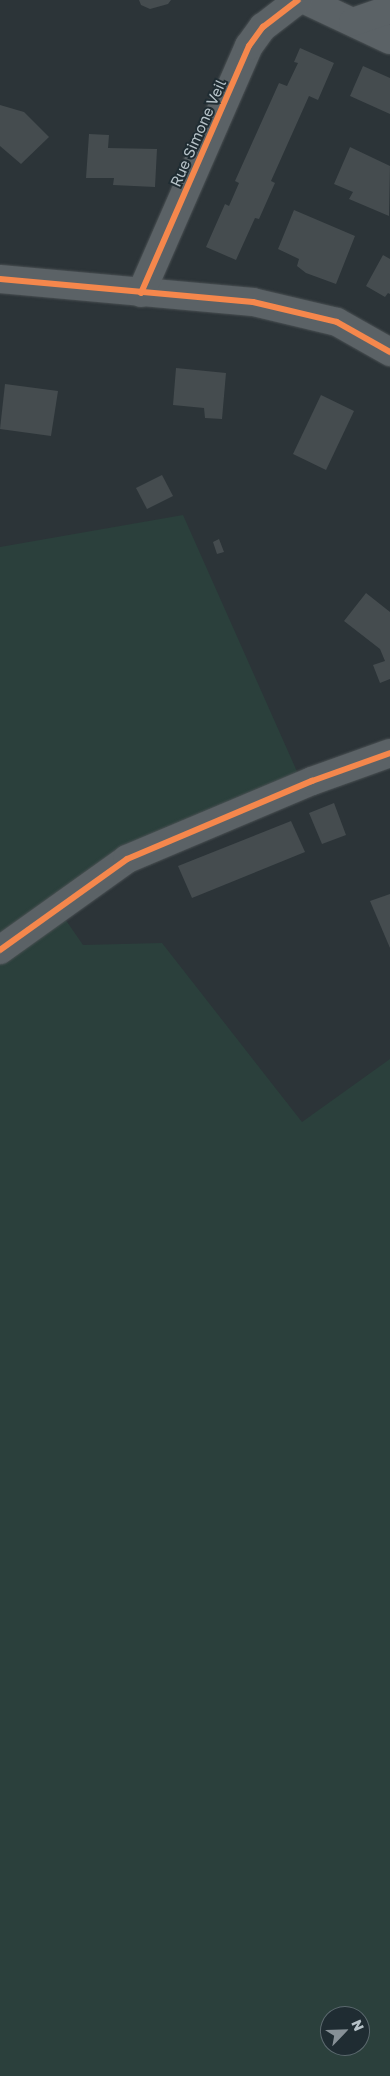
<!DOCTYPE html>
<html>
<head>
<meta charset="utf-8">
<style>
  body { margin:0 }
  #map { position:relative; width:390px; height:2076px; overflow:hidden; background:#2c3438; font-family:"Golos Text",sans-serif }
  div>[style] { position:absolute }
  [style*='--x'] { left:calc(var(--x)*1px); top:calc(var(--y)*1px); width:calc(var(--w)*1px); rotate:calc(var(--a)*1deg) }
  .green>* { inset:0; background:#2b403c }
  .building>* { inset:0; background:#454c4f }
  .roads { filter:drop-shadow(0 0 1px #4a5053) drop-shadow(0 0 1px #4a5053) }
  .minor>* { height:28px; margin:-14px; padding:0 14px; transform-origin:14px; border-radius:14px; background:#5b6266 }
  .cycleway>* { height:6px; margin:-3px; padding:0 3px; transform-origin:3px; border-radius:3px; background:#f5874c }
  span { translate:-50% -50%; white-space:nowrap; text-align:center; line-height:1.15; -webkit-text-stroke:4px #1f2c32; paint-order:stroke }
  .street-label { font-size:15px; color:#b6c2c8 }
  .north { position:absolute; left:320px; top:2006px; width:50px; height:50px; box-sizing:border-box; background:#1f2c32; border:1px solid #5b686e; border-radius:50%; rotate:66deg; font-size:14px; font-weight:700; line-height:20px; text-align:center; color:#b6c2c8 }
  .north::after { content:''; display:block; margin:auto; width:18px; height:22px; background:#869096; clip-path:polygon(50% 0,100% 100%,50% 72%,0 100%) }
</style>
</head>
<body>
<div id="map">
  <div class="green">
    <div style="clip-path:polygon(183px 515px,299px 776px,0 937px,0 547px)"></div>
    <div style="clip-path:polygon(evenodd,63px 916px,83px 945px,162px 943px,302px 1122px,390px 1059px,390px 2076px,0 2076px,0 961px,63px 916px,330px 2016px,360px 2016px,360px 2046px,330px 2046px,330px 2016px)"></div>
  </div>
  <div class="building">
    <div style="clip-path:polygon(139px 0,171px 0,168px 4px,150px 9px,141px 5px)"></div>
    <div style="clip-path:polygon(300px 48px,334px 63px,318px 100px,309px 96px,271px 181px,275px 183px,259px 219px,255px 218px,236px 260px,206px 247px,225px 204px,229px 206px,239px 183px,235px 181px,279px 83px,287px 86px,298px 63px,294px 62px)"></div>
    <div style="clip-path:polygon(363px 66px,390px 78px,390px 114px,350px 96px)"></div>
    <div style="clip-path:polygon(0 105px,24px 112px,49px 137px,21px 164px,0 146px)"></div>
    <div style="clip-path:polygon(89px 134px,109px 135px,108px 148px,157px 149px,155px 187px,113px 185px,114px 178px,86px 178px)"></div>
    <div style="clip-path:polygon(350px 147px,390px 166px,389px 216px,349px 199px,353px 192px,334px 184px)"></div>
    <div style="clip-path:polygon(294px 210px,355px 236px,336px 284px,306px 273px,297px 266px,299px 259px,278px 249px)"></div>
    <div style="clip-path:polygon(383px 255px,390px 259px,390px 294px,388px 293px,385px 297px,366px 286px)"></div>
    <div style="clip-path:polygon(176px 368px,226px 373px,222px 419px,205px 418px,204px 408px,173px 405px)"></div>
    <div style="clip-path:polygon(5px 384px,58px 391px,51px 436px,0 429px)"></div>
    <div style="clip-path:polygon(321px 395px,354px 411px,326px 470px,293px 454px)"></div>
    <div style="clip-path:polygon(162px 475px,173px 496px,147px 509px,136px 488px)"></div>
    <div style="clip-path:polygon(219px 539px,224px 552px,217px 554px,213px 542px)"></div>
    <div style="clip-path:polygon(366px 593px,390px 612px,390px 679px,380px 683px,373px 665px,385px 661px,380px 649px,344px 621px)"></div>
    <div style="clip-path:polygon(334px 803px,346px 835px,322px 844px,309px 813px)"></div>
    <div style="clip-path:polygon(291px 821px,305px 852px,192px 898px,178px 866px)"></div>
    <div style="clip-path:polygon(390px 894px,390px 948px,370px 901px)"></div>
  </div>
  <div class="roads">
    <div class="minor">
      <div style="--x:305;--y:0;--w:94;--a:25.2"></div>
      <div style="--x:353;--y:22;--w:39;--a:-19"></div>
      <div style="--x:0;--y:279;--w:254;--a:5.2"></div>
      <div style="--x:253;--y:302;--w:86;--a:13.4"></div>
      <div style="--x:337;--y:322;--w:61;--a:29.5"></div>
      <div style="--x:141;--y:293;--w:270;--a:-66.4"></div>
      <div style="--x:249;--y:46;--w:24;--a:-54"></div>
      <div style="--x:263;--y:27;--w:44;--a:-37.6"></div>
      <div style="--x:0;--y:950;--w:156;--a:-35.6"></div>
      <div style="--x:127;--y:859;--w:201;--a:-22.9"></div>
      <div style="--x:312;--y:781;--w:83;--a:-19.7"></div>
    </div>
  </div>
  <div class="cycleway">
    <div style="--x:0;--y:279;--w:254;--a:5.2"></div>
    <div style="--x:253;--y:302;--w:86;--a:13.4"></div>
    <div style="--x:337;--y:322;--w:61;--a:29.5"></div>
    <div style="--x:141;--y:293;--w:270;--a:-66.4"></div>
    <div style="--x:249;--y:46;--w:24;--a:-54"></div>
    <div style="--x:263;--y:27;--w:44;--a:-37.6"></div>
    <div style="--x:0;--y:950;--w:156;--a:-35.6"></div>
    <div style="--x:127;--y:859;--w:201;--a:-22.9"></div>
    <div style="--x:312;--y:781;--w:83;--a:-19.7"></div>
  </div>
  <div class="street-label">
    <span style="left:198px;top:133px;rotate:-66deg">Rue Simone Veil</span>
  </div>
  <div class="north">N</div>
</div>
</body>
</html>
